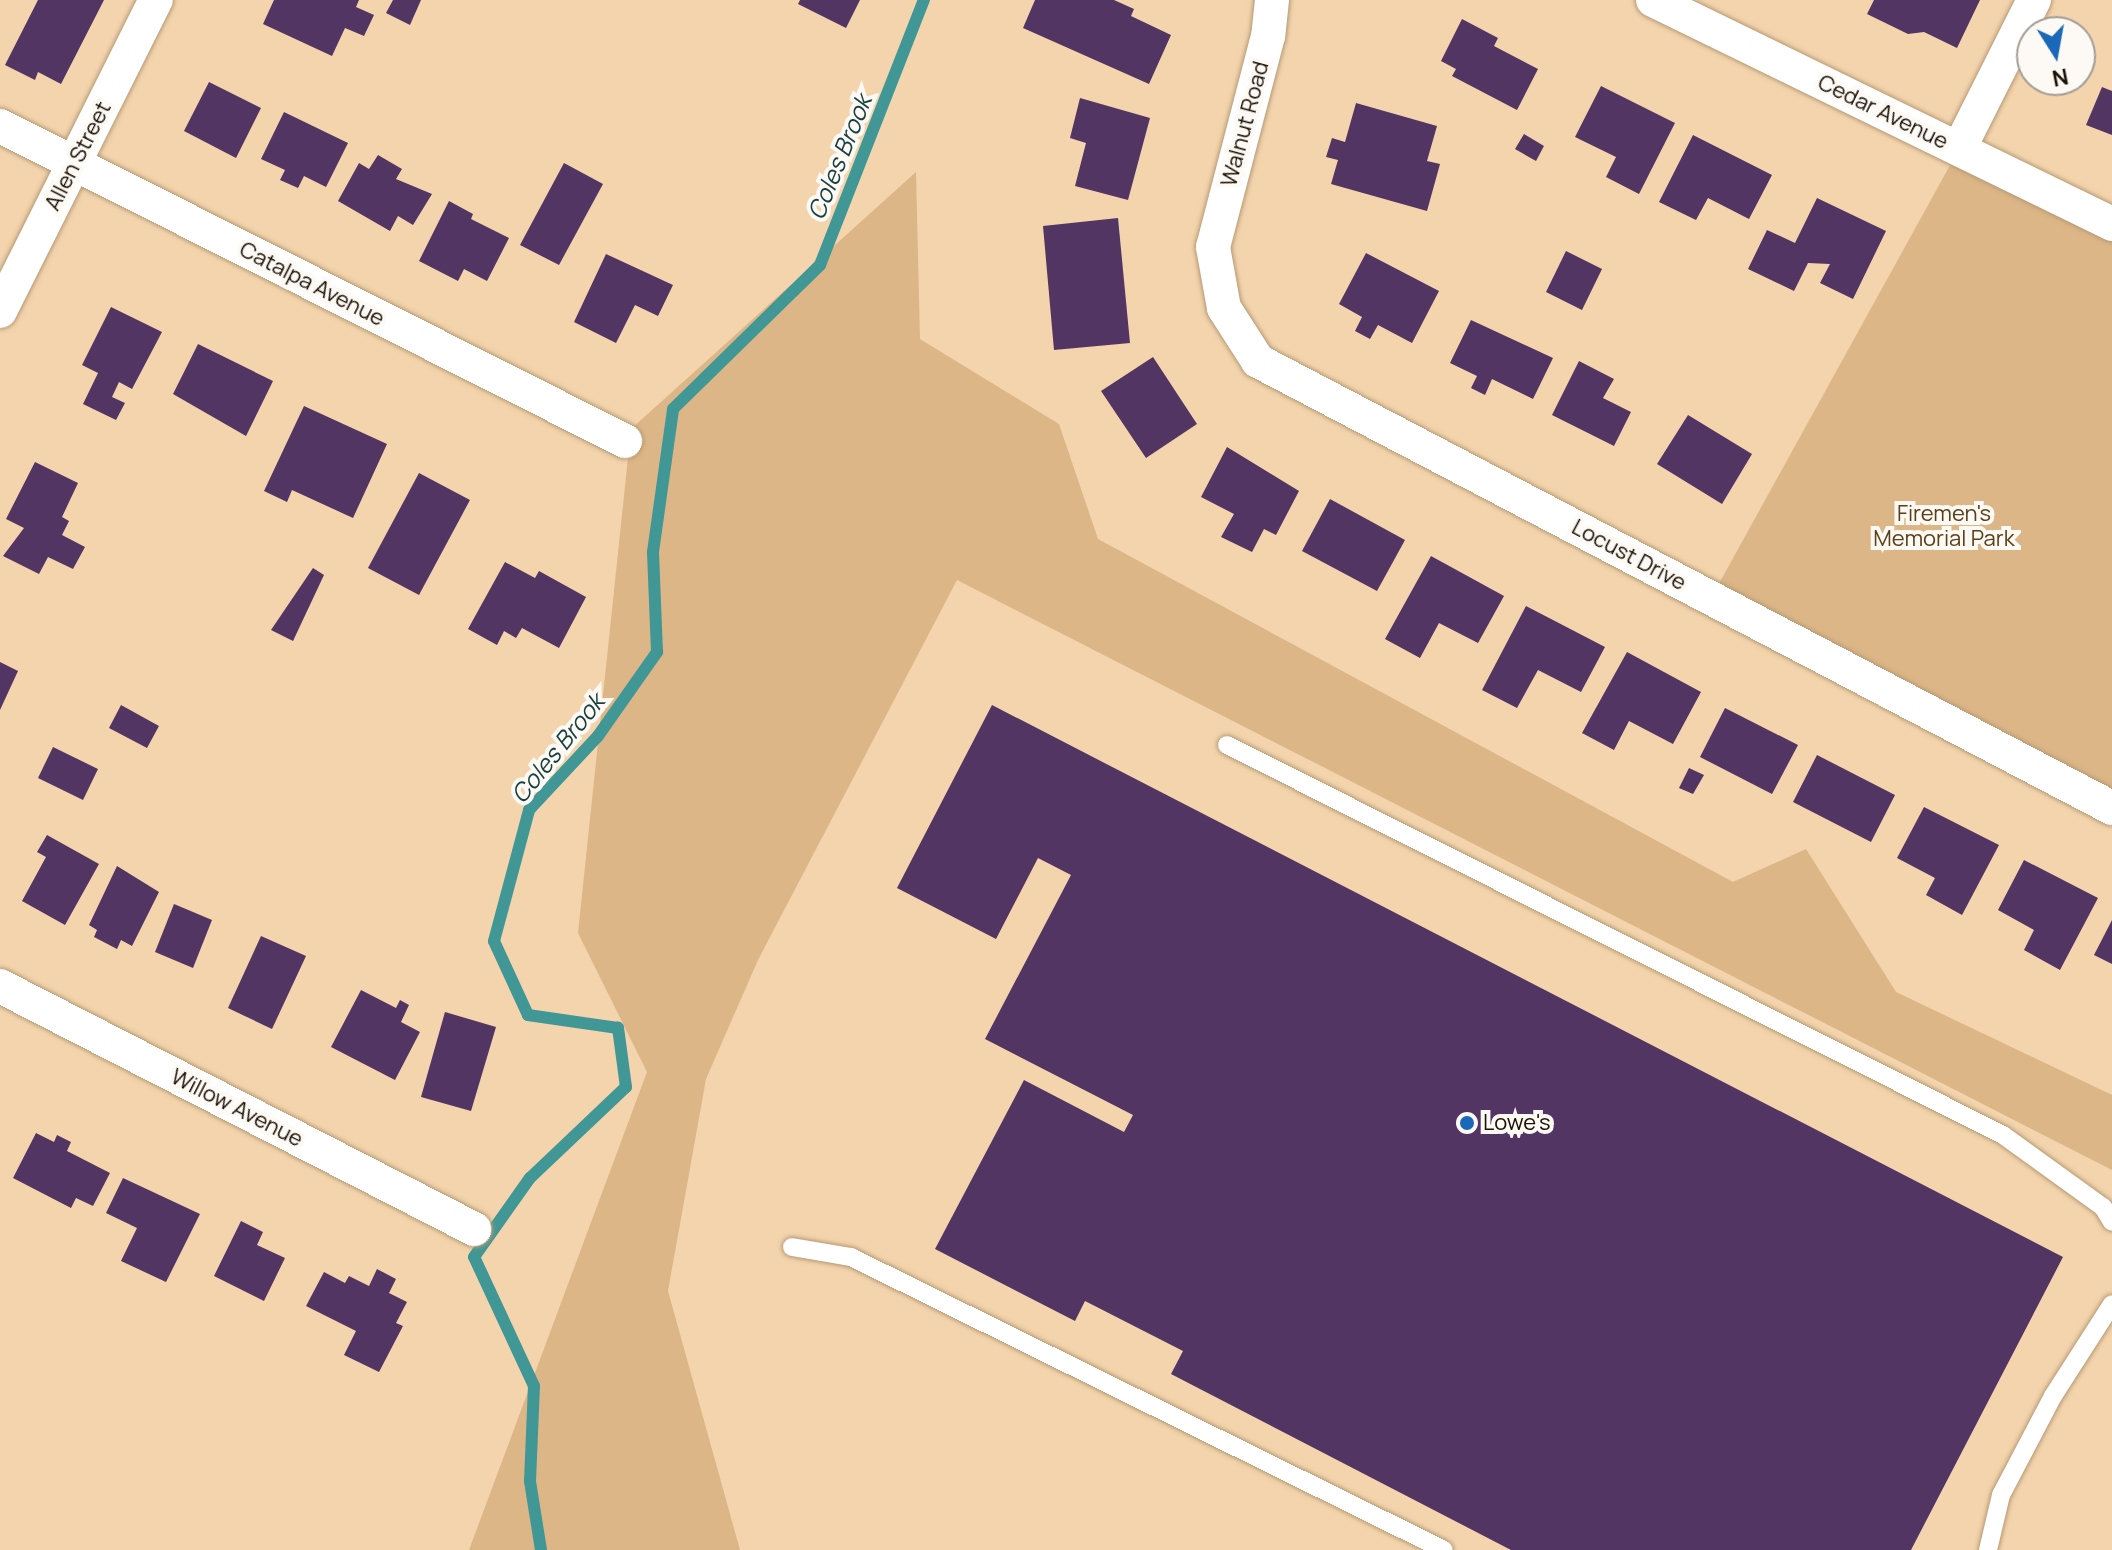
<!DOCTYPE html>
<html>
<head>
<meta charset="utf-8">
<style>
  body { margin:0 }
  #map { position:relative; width:2112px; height:1550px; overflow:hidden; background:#f3d4ad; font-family:Manrope,sans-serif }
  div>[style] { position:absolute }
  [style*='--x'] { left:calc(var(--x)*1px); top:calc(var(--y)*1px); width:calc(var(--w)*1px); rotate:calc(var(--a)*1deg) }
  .green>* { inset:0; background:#dcb687 }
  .stream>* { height:12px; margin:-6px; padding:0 6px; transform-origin:6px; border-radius:6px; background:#409795 }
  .building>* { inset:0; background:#533563 }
  .roads { filter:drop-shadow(0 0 2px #b69974) drop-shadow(0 0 2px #b69974) }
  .lane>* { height:18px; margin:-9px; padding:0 9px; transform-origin:9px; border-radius:9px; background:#fff }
  .street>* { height:34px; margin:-17px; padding:0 17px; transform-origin:17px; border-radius:17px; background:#fff }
  .dots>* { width:22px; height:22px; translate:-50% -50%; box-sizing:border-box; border:4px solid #fdfaf6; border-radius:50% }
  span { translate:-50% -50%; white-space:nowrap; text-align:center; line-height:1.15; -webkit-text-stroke:8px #fdfaf6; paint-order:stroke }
  .street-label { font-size:22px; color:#1b1104 }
  .park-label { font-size:22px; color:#5b3f17 }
  .poi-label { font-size:22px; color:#1b1104 }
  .left { translate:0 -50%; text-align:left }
  .water-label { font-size:24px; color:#163f3e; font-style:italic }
  .north { position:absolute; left:2016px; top:16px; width:80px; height:80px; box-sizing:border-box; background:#fdfaf6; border:2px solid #a39d95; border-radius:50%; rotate:169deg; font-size:22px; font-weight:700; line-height:32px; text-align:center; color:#1b1104 }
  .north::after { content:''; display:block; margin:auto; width:28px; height:36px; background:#1a68b7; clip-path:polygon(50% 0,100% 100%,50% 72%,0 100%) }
</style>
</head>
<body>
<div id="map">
  <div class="green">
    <div style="clip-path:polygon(1959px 149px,2112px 224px,2112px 788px,2104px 804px,1711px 598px)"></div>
    <div style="clip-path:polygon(916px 172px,920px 339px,1059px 424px,1098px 539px,1733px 882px,1806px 849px,1896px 992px,2112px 1095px,2112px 1170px,957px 580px,758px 960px,706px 1079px,668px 1291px,740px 1550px,469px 1550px,647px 1072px,578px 933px,631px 429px)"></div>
  </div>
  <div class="stream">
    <div style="--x:541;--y:1550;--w:70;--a:-99.1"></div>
    <div style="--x:530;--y:1481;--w:95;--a:-87.6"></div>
    <div style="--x:534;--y:1386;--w:142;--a:-114.9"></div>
    <div style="--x:474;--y:1257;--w:97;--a:-54.7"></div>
    <div style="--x:530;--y:1178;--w:132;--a:-43.5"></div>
    <div style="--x:626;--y:1087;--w:60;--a:-97.7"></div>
    <div style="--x:618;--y:1028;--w:91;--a:-171.8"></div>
    <div style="--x:528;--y:1015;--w:81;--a:-114.7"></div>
    <div style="--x:494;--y:941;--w:136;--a:-75"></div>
    <div style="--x:529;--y:810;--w:101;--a:-47"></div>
    <div style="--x:598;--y:736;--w:103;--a:-54.9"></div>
    <div style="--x:657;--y:652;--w:100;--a:-92.3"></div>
    <div style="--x:653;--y:552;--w:144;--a:-82"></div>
    <div style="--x:673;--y:409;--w:206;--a:-44.4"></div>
    <div style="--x:820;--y:265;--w:285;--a:-68.6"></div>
  </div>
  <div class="building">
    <div style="clip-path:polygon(38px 0,104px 0,61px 84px,38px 72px,35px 80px,5px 65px)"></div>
    <div style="clip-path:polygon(274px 0,359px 0,356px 7px,374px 15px,364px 36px,345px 28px,332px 56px,263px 24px)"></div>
    <div style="clip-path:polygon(393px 0,421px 0,410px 25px,386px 13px)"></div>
    <div style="clip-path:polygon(800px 0,860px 0,846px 28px,798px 4px)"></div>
    <div style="clip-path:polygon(1035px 0,1114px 0,1134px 9px,1131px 16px,1171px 35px,1149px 84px,1023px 28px)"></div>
    <div style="clip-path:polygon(1874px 0,1980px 0,1957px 48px,1924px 32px,1908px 34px,1867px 14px)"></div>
    <div style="clip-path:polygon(1462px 19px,1498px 38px,1494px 46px,1538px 69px,1517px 110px,1452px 76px,1456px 69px,1441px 61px)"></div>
    <div style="clip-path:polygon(209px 82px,261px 108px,236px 158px,184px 131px)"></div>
    <div style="clip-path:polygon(1601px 86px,1675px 123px,1639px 194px,1606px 177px,1616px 157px,1575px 137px)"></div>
    <div style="clip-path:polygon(2102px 87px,2112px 91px,2112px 135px,2086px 125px)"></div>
    <div style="clip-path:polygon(1080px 98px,1150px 118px,1128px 200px,1075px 186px,1086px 143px,1070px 138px)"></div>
    <div style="clip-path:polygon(1356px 103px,1437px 126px,1427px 161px,1440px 164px,1427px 211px,1331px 184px,1338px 160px,1326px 157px,1332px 138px,1345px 142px)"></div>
    <div style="clip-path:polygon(284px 112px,348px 143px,326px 187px,304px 176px,298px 188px,280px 180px,285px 170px,261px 159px)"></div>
    <div style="clip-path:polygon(1524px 134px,1544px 146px,1536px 161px,1515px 149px)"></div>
    <div style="clip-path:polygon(1693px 135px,1772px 175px,1749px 219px,1708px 198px,1696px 220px,1659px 202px)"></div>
    <div style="clip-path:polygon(378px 155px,402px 169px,396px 179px,432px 194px,413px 225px,398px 216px,390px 231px,338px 201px,359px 163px,369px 169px)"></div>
    <div style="clip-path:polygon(564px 163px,603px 184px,559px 265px,520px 245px)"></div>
    <div style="clip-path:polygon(1817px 198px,1886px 231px,1853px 299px,1820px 283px,1830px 264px,1808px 263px,1794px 291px,1748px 269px,1767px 230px,1795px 243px)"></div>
    <div style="clip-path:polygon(449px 201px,473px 214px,471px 219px,509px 238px,487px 281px,464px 269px,458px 281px,419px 261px)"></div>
    <div style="clip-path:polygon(1118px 218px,1130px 343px,1054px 350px,1043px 226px)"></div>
    <div style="clip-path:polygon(1566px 251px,1602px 269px,1582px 310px,1546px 292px)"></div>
    <div style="clip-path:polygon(1366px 253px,1439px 291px,1412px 343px,1378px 325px,1370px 339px,1355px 331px,1362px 317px,1339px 304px)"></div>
    <div style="clip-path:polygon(606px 254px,673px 285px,658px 316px,635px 305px,616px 343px,574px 322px)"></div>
    <div style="clip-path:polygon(111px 307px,162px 332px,132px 389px,119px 382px,112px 397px,125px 403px,116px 420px,83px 404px,98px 373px,82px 365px)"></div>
    <div style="clip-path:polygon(1471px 320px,1553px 358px,1533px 399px,1492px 379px,1485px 395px,1471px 388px,1477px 376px,1450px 363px)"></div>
    <div style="clip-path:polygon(198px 344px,273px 381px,246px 436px,173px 394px)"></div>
    <div style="clip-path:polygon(1153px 357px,1197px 424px,1146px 458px,1101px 391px)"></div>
    <div style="clip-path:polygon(1579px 361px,1614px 379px,1603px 398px,1631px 412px,1614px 446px,1552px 415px)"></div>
    <div style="clip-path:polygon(304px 406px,387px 444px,353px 518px,292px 490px,287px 502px,264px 491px)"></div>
    <div style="clip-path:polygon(1688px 415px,1752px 454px,1722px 504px,1657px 464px)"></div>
    <div style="clip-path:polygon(1227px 447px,1299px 491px,1276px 535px,1264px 529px,1252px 552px,1221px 537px,1234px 514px,1201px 497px)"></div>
    <div style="clip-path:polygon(35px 462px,78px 483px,62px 517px,69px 521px,62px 535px,85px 547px,73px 569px,48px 557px,39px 574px,3px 556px,24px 528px,6px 519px)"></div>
    <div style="clip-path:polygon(419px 473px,470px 500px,419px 595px,368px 568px)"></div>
    <div style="clip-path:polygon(1330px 499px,1405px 540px,1377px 591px,1302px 551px)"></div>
    <div style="clip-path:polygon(1431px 556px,1504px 596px,1478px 643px,1439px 623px,1420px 658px,1385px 639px)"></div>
    <div style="clip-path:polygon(505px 562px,535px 578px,539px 571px,586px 597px,559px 648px,522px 628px,516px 638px,504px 631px,497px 645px,468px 629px)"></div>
    <div style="clip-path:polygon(313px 568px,324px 575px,293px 641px,271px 630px)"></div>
    <div style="clip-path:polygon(1526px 606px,1605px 647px,1581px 692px,1538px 670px,1517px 708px,1482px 690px)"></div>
    <div style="clip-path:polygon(1627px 652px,1701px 692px,1673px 744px,1629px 721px,1614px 750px,1582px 733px)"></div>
    <div style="clip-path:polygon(0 662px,18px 671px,0 710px)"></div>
    <div style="clip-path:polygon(121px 705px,159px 726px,147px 748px,109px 728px)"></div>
    <div style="clip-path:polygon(992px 705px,2063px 1257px,1911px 1550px,1511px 1550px,1171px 1374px,1183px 1351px,1085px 1301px,1075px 1321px,935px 1249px,1024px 1080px,1124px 1132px,1133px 1115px,985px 1039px,1071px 875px,1038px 858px,996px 939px,897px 888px)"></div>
    <div style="clip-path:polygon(1725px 708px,1798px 745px,1772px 794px,1700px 757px)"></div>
    <div style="clip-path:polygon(53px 747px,98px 769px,83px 800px,38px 778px)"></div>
    <div style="clip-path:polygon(1817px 755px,1895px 795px,1871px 842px,1793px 802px)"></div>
    <div style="clip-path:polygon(1689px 768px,1704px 775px,1693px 794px,1679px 788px)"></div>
    <div style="clip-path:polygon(1924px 807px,1999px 845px,1962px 915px,1926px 895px,1935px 878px,1897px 858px)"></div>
    <div style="clip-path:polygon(47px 835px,99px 864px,65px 925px,22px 901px,46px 857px,37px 852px)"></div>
    <div style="clip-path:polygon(2024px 860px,2098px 898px,2060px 970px,2024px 950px,2034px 930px,1998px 910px)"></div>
    <div style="clip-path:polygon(117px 866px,159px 892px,132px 946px,121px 940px,117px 949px,94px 937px,97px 930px,89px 925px)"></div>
    <div style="clip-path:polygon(174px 904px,212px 920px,193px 968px,155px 952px)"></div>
    <div style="clip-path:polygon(2112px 920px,2112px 964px,2094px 955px)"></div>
    <div style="clip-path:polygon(261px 936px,306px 956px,272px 1029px,228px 1008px)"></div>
    <div style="clip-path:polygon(361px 990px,396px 1008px,400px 1000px,409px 1005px,401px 1022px,420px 1032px,395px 1080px,331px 1047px)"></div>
    <div style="clip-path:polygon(445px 1012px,496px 1027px,471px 1111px,421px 1097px)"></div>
    <div style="clip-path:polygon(36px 1133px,54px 1142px,57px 1135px,71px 1142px,67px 1151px,110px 1173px,93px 1206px,76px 1198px,71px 1208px,13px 1178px)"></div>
    <div style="clip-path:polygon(123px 1178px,200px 1214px,166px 1282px,121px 1261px,137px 1228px,106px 1213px)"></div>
    <div style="clip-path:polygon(241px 1221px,263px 1232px,257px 1245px,285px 1258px,264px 1301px,214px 1276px)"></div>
    <div style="clip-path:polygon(377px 1269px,396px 1279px,389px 1293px,407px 1302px,396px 1323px,403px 1326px,379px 1372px,344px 1355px,356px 1331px,306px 1306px,324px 1272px,345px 1283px,349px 1276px,369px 1286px)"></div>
  </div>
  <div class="roads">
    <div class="lane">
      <div style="--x:1227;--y:745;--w:868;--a:26.68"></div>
      <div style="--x:2003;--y:1135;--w:123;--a:35.8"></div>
      <div style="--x:2103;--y:1207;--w:17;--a:59"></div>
      <div style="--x:792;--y:1247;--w:60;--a:9.6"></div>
      <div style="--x:851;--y:1257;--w:661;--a:26.29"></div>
      <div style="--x:1988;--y:1550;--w:57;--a:-76.7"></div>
      <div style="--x:2001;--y:1495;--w:112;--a:-62.3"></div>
      <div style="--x:2053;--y:1396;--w:109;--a:-57.3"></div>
    </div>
    <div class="street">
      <div style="--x:1272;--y:0;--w:36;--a:96"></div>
      <div style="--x:1268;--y:36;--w:218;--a:104.6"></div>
      <div style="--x:1213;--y:247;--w:62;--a:79.8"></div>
      <div style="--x:1224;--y:308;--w:63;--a:57.3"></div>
      <div style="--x:1258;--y:361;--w:964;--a:27.63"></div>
      <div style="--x:1653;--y:0;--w:511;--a:26.01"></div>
      <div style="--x:0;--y:126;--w:700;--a:26.75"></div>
      <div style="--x:1959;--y:149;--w:167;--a:-63.3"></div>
      <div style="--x:0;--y:311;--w:348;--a:-63.4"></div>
      <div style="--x:0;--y:986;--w:533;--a:27.14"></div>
    </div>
  </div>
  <div class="dots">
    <div style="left:1467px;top:1123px;background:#1a68b7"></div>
  </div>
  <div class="street-label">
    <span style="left:1883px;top:112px;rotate:26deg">Cedar Avenue</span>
    <span style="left:1245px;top:124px;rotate:-75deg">Walnut Road</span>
    <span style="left:78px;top:156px;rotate:-63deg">Allen Street</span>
    <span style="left:312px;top:284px;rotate:27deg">Catalpa Avenue</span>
    <span style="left:1629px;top:555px;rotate:28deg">Locust Drive</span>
    <span style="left:237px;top:1108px;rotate:27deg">Willow Avenue</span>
  </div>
  <div class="park-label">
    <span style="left:1944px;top:526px">Firemen's<br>Memorial Park</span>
  </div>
  <div class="poi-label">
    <span class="left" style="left:1483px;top:1123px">Lowe's</span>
  </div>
  <div class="water-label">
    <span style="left:839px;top:157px;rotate:-68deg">Coles Brook</span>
    <span style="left:557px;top:748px;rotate:-51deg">Coles Brook</span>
  </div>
  <div class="north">N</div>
</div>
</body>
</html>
